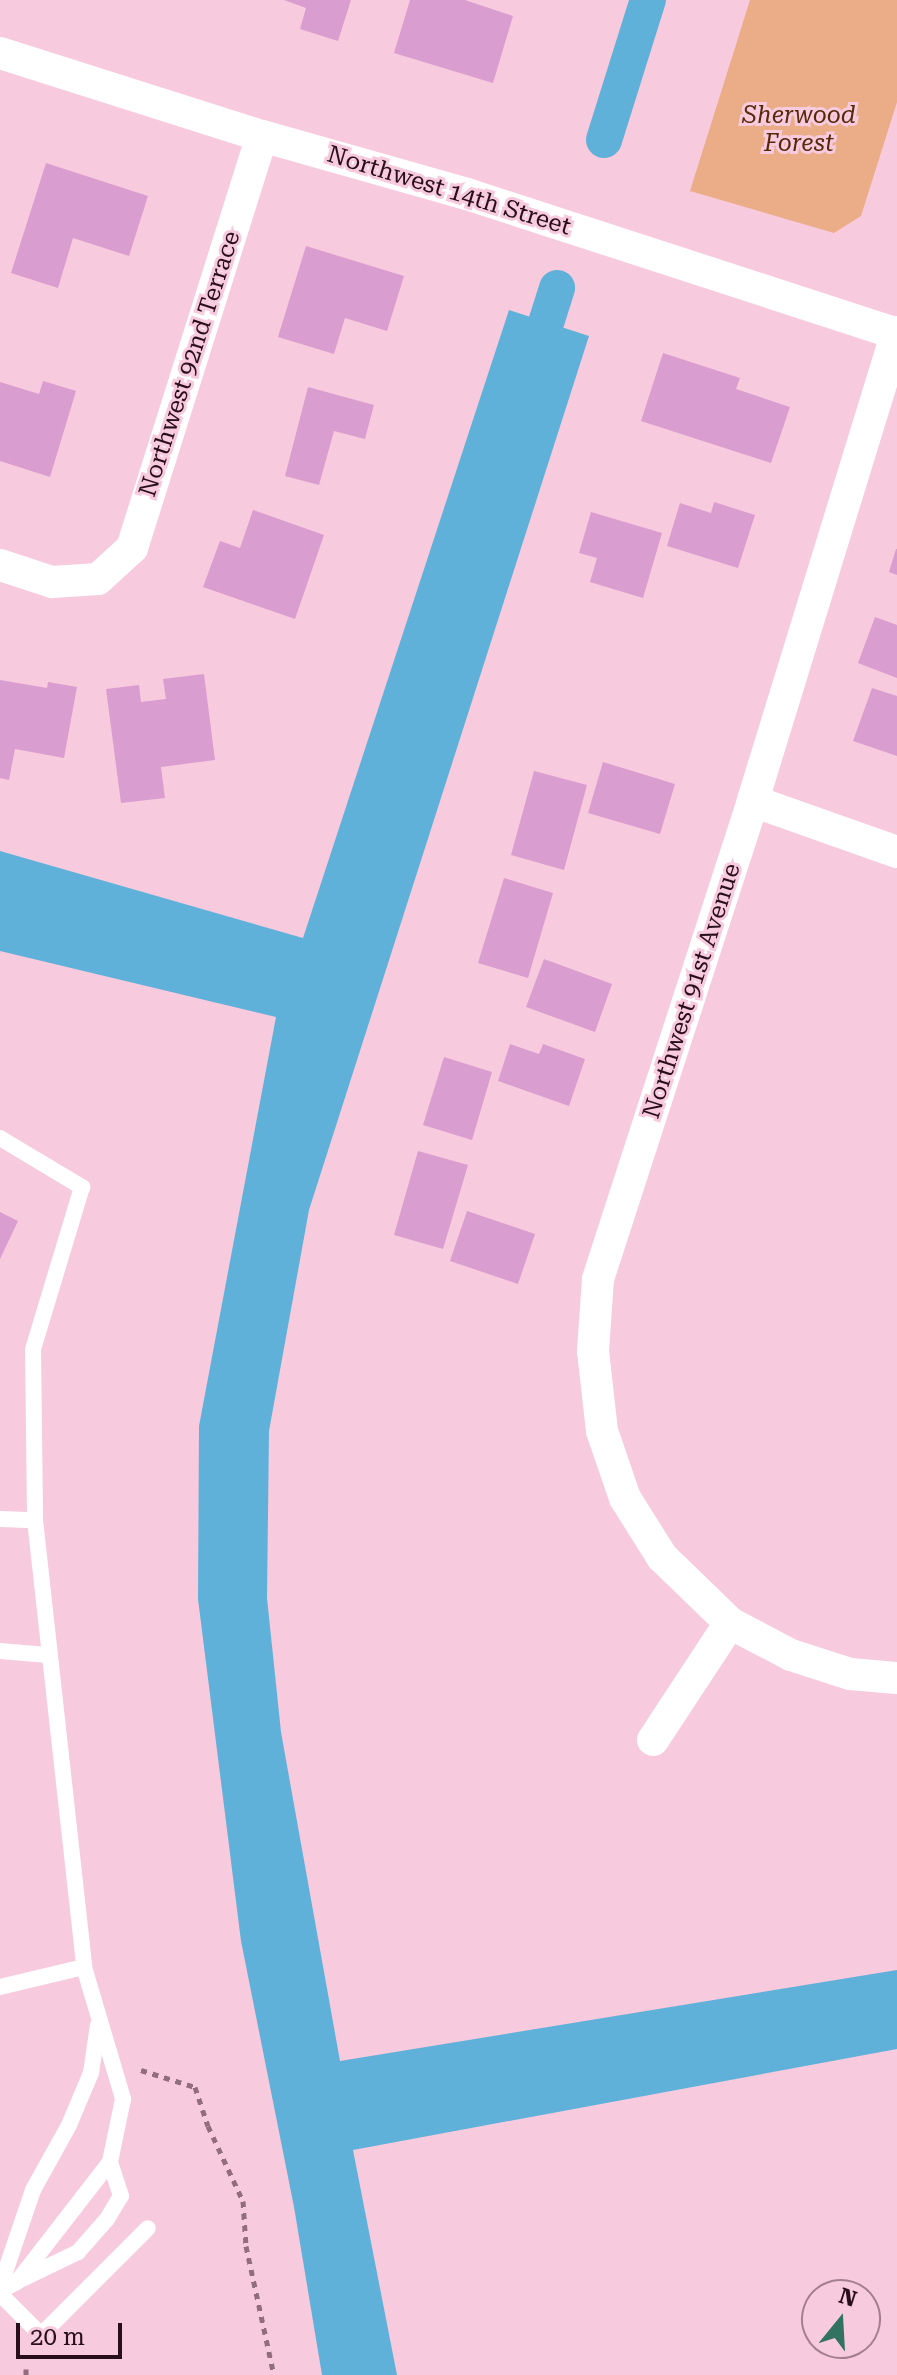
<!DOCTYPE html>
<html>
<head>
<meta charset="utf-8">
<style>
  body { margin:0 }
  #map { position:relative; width:897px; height:2375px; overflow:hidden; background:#f8cadd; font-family:"Roboto Serif",serif }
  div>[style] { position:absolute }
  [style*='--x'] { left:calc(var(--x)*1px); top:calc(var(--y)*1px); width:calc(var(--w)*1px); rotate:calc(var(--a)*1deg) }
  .green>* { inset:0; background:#eaad88 }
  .water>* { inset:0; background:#60b1da }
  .canal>* { height:36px; margin:-18px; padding:0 18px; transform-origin:18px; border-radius:18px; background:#60b1da }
  .building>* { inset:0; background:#da9dd0 }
  .path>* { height:5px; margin-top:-2.5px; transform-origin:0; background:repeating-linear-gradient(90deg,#916d7d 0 6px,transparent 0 12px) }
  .lane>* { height:16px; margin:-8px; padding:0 8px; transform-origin:8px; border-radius:8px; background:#fff }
  .street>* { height:32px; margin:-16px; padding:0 16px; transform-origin:16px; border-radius:16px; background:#fff }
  span { translate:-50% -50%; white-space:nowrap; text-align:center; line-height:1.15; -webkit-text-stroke:6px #f8cadd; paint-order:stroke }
  .park-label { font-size:24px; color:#552909; font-style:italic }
  .street-label { font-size:24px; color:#280e1b }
  .north { position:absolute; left:801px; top:2279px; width:80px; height:80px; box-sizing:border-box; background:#f8cadd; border:2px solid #a57f8f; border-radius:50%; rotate:18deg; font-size:22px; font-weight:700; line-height:32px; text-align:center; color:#280e1b }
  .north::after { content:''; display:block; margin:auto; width:28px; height:36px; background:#327260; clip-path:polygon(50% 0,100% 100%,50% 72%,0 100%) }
  .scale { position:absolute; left:16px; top:2323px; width:106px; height:36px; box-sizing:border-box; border:4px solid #280e1b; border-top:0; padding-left:10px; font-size:24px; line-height:28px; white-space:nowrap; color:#280e1b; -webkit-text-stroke:6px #f8cadd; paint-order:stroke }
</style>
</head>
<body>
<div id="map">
  <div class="green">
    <div style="clip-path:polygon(750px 0,897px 0,897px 102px,861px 216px,834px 233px,690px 191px)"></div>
  </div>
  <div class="water">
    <div style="clip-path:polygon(509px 310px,589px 336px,309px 1210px,269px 1431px,267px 1598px,281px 1732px,340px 2061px,897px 1970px,897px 2049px,353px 2150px,397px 2375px,322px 2375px,294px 2207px,241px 1941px,198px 1599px,199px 1426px,276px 1017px,0 951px,0 851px,303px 938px)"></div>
  </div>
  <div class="canal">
    <div style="--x:604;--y:140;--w:147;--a:-72.6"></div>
    <div style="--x:532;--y:367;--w:83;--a:-72.4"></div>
  </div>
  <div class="building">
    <div style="clip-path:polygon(284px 0,351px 0,338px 41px,300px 29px,306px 8px)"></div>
    <div style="clip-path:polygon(410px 0,465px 0,513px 16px,493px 83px,394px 53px)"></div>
    <div style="clip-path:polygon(46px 163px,148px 196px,129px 256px,73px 238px,58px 288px,11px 273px)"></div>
    <div style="clip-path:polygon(306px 246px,404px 276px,387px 331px,345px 318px,334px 354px,278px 337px)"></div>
    <div style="clip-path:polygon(663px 353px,740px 378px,736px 389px,790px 407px,771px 463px,641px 421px)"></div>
    <div style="clip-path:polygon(43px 381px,76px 391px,50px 477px,0 461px,0 382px,39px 394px)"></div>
    <div style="clip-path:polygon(308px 387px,374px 405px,365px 439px,334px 431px,319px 485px,285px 476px)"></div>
    <div style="clip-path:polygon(714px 502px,755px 515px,738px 568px,667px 546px,680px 503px,711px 513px)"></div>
    <div style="clip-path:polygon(253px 510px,324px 535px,295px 619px,203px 587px,220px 541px,240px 548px)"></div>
    <div style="clip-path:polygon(591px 512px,662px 533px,643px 598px,590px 582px,597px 558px,579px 553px)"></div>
    <div style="clip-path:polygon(896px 549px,897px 549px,897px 575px,889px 572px)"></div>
    <div style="clip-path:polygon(875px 617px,897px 625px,897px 678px,858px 663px)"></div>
    <div style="clip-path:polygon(204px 674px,215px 760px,161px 767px,165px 798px,121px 803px,106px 689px,139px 685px,141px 702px,166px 699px,163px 679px)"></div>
    <div style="clip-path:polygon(0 680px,47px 688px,48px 682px,77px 687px,64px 758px,15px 749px,9px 780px,0 778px)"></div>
    <div style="clip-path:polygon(872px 688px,897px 696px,897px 756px,853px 741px)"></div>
    <div style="clip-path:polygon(603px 762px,675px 784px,660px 834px,588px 813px)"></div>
    <div style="clip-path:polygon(534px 771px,587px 785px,564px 870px,511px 855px)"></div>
    <div style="clip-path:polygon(504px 878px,553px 893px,528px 978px,478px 963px)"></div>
    <div style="clip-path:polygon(544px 959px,612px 984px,595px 1032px,526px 1007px)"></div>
    <div style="clip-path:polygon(510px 1044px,539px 1054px,543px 1044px,585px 1059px,569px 1106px,498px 1081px)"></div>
    <div style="clip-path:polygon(444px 1057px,492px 1072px,472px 1140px,423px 1125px)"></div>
    <div style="clip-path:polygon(418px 1151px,468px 1165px,443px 1249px,394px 1235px)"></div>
    <div style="clip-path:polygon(467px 1211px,535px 1234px,518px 1284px,450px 1261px)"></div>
    <div style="clip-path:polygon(0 1212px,18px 1221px,0 1259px)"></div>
  </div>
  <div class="path">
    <div style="--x:141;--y:2070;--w:57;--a:17.5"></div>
    <div style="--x:195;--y:2087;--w:41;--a:71.6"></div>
    <div style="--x:208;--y:2126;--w:83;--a:65"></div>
    <div style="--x:243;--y:2201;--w:45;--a:86.2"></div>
    <div style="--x:246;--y:2246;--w:132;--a:77.8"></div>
    <div style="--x:26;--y:2375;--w:6;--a:-90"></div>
  </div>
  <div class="lane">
    <div style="--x:0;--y:1138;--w:96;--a:30.9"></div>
    <div style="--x:82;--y:1187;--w:169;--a:106.8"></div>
    <div style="--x:33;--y:1349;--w:171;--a:89.3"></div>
    <div style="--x:35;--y:1520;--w:450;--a:83.7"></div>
    <div style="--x:84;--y:1967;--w:138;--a:73.5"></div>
    <div style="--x:123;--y:2099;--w:64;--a:101.7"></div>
    <div style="--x:110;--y:2162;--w:152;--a:127.8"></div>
    <div style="--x:17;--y:2282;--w:19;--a:152"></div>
    <div style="--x:0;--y:1519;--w:35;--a:2"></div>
    <div style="--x:0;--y:1651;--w:48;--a:4.8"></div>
    <div style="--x:0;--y:1987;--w:86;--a:-13.4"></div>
    <div style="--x:22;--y:2279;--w:62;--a:-25.7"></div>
    <div style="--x:78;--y:2252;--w:44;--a:-48.7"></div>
    <div style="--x:107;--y:2219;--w:27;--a:-59"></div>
    <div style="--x:121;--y:2196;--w:36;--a:-108"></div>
    <div style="--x:0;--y:2287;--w:102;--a:-71.2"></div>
    <div style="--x:33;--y:2190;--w:74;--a:-61"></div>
    <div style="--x:69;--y:2125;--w:56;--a:-67.1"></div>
    <div style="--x:91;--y:2073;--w:49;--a:-81.7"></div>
    <div style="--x:0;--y:2294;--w:58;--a:45"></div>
    <div style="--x:41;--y:2335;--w:151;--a:-45"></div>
  </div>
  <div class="street">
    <div style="--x:0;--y:53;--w:275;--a:17.6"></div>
    <div style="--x:262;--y:136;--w:213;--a:15.8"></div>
    <div style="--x:467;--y:194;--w:452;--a:18"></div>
    <div style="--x:897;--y:332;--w:491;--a:107.1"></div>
    <div style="--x:753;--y:801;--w:503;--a:107.97"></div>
    <div style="--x:598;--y:1279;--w:72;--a:94"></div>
    <div style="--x:593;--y:1351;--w:81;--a:83.6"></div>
    <div style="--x:602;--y:1431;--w:71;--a:71.1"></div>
    <div style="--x:625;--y:1498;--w:70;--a:57.9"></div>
    <div style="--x:662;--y:1557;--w:95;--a:44.1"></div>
    <div style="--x:730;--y:1623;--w:69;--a:27.7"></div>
    <div style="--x:791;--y:1655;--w:62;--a:17.9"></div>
    <div style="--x:850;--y:1674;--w:47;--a:4.9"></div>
    <div style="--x:0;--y:565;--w:55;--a:18.1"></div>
    <div style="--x:52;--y:582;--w:46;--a:-3.7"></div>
    <div style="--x:98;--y:579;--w:46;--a:-42.4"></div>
    <div style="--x:132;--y:548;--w:432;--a:-72.5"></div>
    <div style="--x:753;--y:801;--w:153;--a:19.5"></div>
    <div style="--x:653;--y:1740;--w:140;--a:-56.7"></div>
  </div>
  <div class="park-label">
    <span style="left:799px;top:130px">Sherwood<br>Forest</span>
  </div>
  <div class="street-label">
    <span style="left:449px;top:191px;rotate:17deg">Northwest 14th Street</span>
    <span style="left:190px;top:364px;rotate:-72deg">Northwest 92nd Terrace</span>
    <span style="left:692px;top:991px;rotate:-72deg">Northwest 91st Avenue</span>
  </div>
  <div class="north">N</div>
  <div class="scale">20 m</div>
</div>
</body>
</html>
